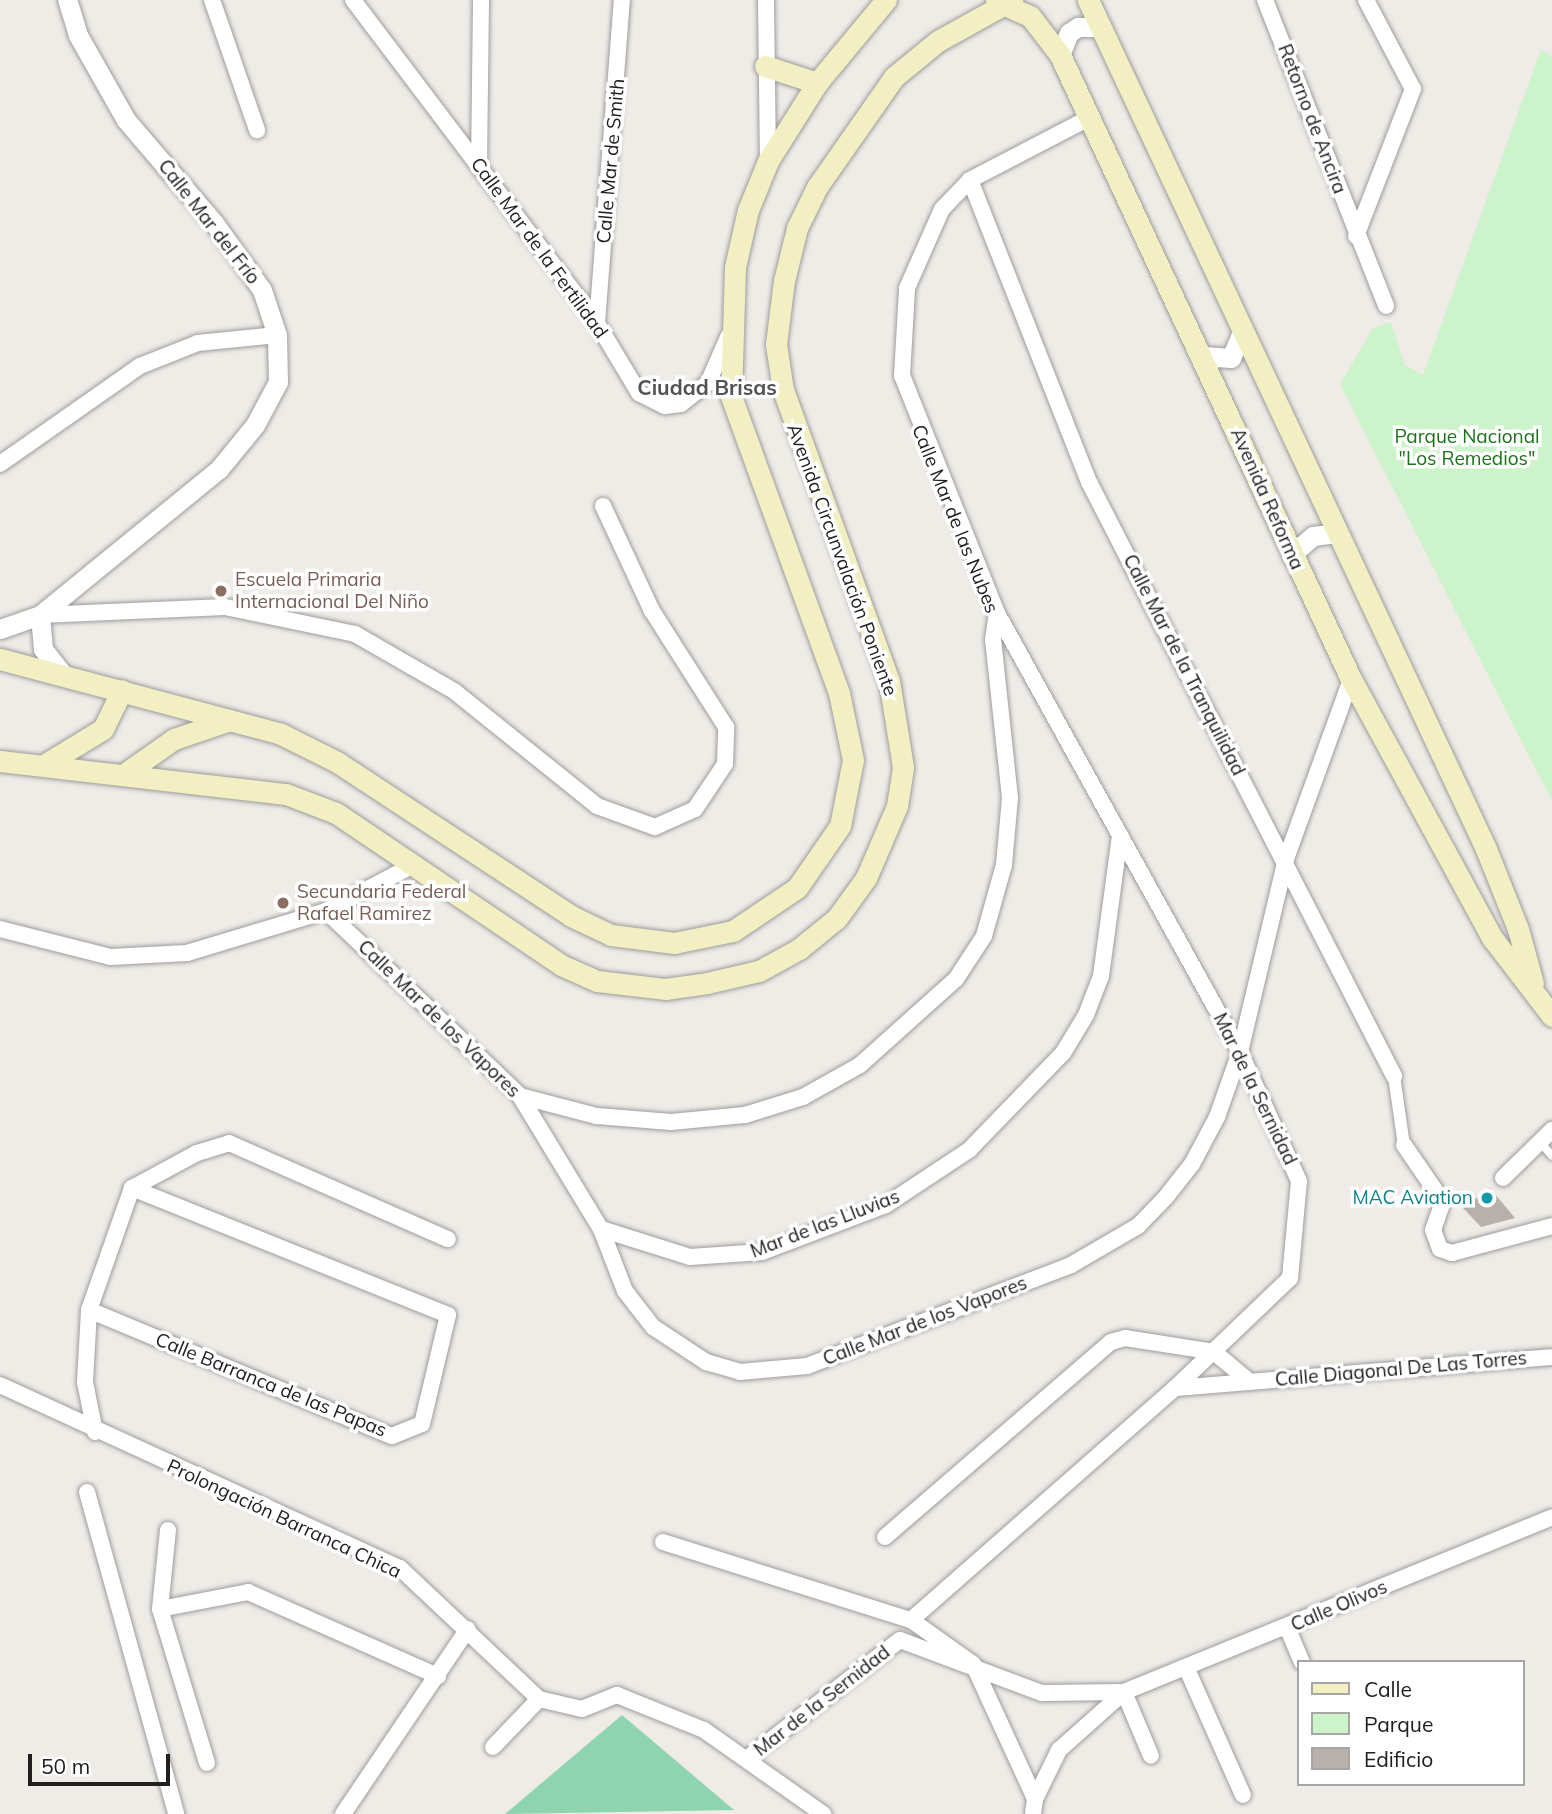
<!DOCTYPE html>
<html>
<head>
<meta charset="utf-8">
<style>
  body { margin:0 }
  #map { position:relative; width:1552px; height:1814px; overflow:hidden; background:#efebe7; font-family:Mulish,sans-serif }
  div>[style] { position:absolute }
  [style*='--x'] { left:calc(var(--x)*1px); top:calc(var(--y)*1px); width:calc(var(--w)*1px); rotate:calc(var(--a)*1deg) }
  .park>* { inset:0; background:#ccf3ca }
  .pitch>* { inset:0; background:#8fd4b1 }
  .building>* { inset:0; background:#b8b0ad }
  .roads { filter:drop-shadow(0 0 2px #9d9d9d) drop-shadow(0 0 2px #9d9d9d) }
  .service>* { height:8px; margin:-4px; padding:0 4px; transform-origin:4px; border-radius:4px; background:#fff }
  .pedestrian>* { height:12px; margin:-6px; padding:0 6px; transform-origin:6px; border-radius:6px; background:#fff }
  .minor>* { height:16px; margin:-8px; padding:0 8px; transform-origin:8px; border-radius:8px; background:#fff }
  .tertiary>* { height:19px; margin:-9.5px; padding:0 9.5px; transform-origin:9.5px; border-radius:9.5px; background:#fff }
  .secondary>* { height:21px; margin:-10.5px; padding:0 10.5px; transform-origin:10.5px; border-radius:10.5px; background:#f2efc2 }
  .dots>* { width:19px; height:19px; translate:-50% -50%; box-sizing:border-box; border:4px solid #fff; border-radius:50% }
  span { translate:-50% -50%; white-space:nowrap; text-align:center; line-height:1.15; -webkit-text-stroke:7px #fff; paint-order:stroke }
  .street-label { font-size:19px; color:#202020 }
  .park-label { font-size:19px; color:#1c721a }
  .education-label { font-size:19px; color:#785e54 }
  .left { translate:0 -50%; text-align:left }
  .culture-label { font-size:19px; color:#0d838f }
  .right { translate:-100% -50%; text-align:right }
  .neighbourhood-label { font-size:21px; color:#535353; font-weight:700 }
  .legend { position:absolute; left:1297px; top:1660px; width:228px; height:126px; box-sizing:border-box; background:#fff; border:2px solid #a6a6a6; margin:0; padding:9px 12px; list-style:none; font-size:21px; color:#202020 }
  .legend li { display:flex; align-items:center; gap:14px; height:35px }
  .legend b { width:35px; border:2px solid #a6a6a6 }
  .scale { position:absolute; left:28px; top:1754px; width:142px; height:32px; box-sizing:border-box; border:4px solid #202020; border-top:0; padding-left:9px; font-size:21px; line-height:24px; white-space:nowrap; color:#202020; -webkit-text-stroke:5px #fff; paint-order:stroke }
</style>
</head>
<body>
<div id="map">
  <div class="park">
    <div style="clip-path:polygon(1541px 49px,1552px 56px,1552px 801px,1340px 384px,1373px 328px,1391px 322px,1405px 365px,1423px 375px)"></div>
  </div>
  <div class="pitch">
    <div style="clip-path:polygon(622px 1715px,734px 1810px,505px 1814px)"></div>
  </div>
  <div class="building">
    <div style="clip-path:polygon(1490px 1188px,1515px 1218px,1481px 1227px,1463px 1208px)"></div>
  </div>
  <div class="roads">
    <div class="service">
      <div style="--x:1540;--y:1142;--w:18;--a:49"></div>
    </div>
    <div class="pedestrian">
      <div style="--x:1394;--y:1076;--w:70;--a:81.8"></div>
    </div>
    <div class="minor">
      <div style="--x:212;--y:0;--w:138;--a:70.9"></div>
      <div style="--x:353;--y:0;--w:405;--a:52.9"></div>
      <div style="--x:597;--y:323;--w:82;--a:59"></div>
      <div style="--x:639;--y:393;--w:29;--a:27"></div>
      <div style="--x:665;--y:406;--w:16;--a:-7"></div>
      <div style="--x:681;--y:404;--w:34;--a:-38"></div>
      <div style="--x:708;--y:383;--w:52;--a:-66.4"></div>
      <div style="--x:766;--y:0;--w:161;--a:89.3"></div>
      <div style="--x:1265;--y:0;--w:329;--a:68.4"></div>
      <div style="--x:479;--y:165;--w:165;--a:-89.3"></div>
      <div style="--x:970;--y:180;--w:325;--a:68.5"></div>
      <div style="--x:1089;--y:482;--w:668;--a:62.82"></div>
      <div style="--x:1356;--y:236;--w:158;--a:-68.8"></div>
      <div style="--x:1413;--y:89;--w:101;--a:-117.8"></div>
      <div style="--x:597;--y:323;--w:324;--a:-85.6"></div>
      <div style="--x:0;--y:464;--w:171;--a:-35"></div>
      <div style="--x:140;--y:366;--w:62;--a:-21.6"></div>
      <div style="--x:198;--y:343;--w:79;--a:-5.8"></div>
      <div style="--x:40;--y:615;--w:185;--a:-2.5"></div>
      <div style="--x:225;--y:607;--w:133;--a:11.7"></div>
      <div style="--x:355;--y:634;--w:114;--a:29.9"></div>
      <div style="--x:454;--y:691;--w:184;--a:38.8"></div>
      <div style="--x:597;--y:806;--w:62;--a:19.9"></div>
      <div style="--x:655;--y:827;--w:44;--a:-24.2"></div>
      <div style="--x:695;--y:809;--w:54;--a:-56.3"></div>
      <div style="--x:725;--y:764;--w:37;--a:-88"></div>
      <div style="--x:726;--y:727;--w:138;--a:-122.5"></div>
      <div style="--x:652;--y:611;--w:116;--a:-115"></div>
      <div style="--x:326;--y:911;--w:268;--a:43.6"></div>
      <div style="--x:520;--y:1096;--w:156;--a:58.7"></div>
      <div style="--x:601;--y:1229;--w:66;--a:68.8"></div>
      <div style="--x:625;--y:1291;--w:46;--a:52.1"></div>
      <div style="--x:653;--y:1327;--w:64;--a:33.4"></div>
      <div style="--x:706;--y:1362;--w:35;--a:16"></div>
      <div style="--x:740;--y:1372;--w:67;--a:-5.1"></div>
      <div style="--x:807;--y:1366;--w:283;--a:-20.9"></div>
      <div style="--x:1071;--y:1265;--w:78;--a:-30.2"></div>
      <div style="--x:1138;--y:1226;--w:40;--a:-46"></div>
      <div style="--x:1166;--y:1197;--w:42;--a:-51.8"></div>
      <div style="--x:1192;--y:1164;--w:53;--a:-62"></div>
      <div style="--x:1217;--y:1117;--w:69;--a:-70.5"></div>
      <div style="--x:1240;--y:1052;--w:198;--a:-76.6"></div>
      <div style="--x:1286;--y:859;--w:191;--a:-70.1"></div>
      <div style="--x:0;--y:929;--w:114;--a:14.2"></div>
      <div style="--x:111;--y:957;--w:76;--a:-3"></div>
      <div style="--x:187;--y:953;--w:145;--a:-16.8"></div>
      <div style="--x:326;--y:911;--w:101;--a:-27.8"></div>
      <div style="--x:520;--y:1096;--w:80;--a:14.6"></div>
      <div style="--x:597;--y:1116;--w:74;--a:4.6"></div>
      <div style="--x:671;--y:1122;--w:74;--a:-5.4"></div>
      <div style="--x:745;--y:1115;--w:61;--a:-17.2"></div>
      <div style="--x:803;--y:1097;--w:65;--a:-29.3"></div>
      <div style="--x:860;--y:1065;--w:129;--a:-41.9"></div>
      <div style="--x:956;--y:979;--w:51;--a:-56.9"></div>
      <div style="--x:984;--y:936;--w:74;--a:-74.3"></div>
      <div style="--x:1004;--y:865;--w:67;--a:-84.9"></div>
      <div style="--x:1010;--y:798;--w:159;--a:-96.1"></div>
      <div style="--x:993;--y:640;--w:27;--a:-82"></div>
      <div style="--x:1404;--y:1145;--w:62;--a:55.5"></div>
      <div style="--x:1439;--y:1196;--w:11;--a:80"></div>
      <div style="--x:1441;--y:1207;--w:24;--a:109"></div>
      <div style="--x:1433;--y:1230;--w:20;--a:70"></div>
      <div style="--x:1440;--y:1249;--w:13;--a:18"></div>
      <div style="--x:1452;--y:1253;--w:104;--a:-15.1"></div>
      <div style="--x:1503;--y:1178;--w:69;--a:-44.4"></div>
      <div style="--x:601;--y:1229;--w:93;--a:17.5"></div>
      <div style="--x:690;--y:1257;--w:72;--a:-4"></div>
      <div style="--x:762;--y:1252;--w:133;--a:-20.8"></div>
      <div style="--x:886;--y:1205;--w:100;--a:-33.5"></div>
      <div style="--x:969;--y:1150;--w:135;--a:-45.9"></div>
      <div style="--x:1063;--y:1053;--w:44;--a:-58.8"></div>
      <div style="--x:1086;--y:1015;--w:42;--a:-69"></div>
      <div style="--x:1101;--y:976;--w:142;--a:-82.3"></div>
      <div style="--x:89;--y:1310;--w:328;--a:22.6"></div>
      <div style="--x:392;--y:1436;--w:32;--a:-22"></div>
      <div style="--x:422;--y:1424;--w:112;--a:-76.6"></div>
      <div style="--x:448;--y:1315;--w:341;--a:-158.1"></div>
      <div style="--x:0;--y:1385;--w:440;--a:24.6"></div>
      <div style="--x:400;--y:1568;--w:191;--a:43.3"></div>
      <div style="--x:539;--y:1699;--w:44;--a:13.1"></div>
      <div style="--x:582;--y:1709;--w:38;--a:-22"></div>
      <div style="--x:617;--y:1695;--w:94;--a:21.9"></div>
      <div style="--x:704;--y:1730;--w:146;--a:35.2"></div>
      <div style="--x:1175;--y:1388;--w:378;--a:-4.7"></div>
      <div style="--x:95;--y:1432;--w:51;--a:-101.3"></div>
      <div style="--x:85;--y:1382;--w:72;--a:-86.8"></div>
      <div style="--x:89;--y:1310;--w:129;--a:-70.6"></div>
      <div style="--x:132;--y:1188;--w:74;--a:-28.3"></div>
      <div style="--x:197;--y:1153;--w:34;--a:-17"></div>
      <div style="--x:229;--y:1143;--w:239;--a:23.7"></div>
      <div style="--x:87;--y:1492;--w:334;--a:74.5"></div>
      <div style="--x:168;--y:1530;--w:79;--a:95.8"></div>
      <div style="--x:160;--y:1609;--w:161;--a:73"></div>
      <div style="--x:885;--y:1537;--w:298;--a:-40.8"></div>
      <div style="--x:1111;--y:1342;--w:15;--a:-16"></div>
      <div style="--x:1125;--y:1338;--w:90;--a:8.9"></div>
      <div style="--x:1214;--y:1352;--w:47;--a:39.8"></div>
      <div style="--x:663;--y:1542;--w:260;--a:17.5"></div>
      <div style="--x:911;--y:1620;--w:76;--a:35.4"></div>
      <div style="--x:973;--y:1664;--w:149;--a:65.3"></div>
      <div style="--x:1035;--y:1799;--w:15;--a:98"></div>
      <div style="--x:160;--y:1609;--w:90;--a:-10.9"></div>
      <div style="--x:248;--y:1592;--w:208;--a:23.9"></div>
      <div style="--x:911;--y:1620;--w:351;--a:-41.3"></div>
      <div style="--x:1175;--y:1388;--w:159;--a:-43.7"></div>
      <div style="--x:1290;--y:1278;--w:97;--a:-84.7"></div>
      <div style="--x:1299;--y:1181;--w:142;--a:-114.6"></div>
      <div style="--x:1240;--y:1052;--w:502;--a:-118.97"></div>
      <div style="--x:997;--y:613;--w:255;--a:-111.8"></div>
      <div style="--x:902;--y:376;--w:88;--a:-86.7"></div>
      <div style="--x:907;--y:288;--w:86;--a:-66.1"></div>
      <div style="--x:942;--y:209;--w:40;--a:-46"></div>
      <div style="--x:970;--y:180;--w:134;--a:-27.5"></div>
      <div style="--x:1287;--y:1627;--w:38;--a:67"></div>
      <div style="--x:1186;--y:1667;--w:140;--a:66"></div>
      <div style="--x:1124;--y:1692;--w:69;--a:67.1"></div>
      <div style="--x:493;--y:1747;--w:66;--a:-46.2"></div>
      <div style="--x:749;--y:1757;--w:191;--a:-37.8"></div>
      <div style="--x:900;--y:1640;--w:152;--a:20.5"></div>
      <div style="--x:1042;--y:1693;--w:82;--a:-0.7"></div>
      <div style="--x:1124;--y:1692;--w:462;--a:-22.2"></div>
      <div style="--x:1035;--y:1799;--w:55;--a:-63.9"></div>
      <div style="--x:1059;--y:1750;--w:87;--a:-41.7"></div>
      <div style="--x:343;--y:1814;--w:223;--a:-56"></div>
    </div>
    <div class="tertiary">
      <div style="--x:1060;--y:55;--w:24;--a:-68"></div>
      <div style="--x:1069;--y:33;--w:11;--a:-34"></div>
      <div style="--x:1078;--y:27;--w:21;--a:0"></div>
      <div style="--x:1203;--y:356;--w:28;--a:4"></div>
      <div style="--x:1231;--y:358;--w:28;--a:-67"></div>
      <div style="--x:1291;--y:555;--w:29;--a:-41"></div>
      <div style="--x:1313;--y:536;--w:25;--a:-7"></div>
      <div style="--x:40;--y:615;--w:34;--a:85"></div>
      <div style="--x:43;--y:649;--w:33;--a:52"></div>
      <div style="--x:0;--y:629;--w:42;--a:-19.3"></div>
      <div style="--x:40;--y:615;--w:231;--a:-39.2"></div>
      <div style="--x:219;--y:469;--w:57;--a:-50.7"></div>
      <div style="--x:255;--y:425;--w:49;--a:-61.9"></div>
      <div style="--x:278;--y:382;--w:47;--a:-91.2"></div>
      <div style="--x:277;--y:335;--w:47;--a:-108.4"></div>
      <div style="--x:262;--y:290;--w:82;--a:-125.6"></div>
      <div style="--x:214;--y:223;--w:135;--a:-130.5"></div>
      <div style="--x:126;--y:120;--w:98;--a:-119.5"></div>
      <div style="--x:78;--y:35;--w:37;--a:-107"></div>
    </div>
    <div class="secondary">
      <div style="--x:1088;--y:0;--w:938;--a:64.88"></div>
      <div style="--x:1486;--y:849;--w:86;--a:68.2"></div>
      <div style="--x:1518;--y:929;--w:56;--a:74.5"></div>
      <div style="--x:996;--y:1;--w:37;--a:24"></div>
      <div style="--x:1030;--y:16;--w:49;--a:52.4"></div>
      <div style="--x:1060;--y:55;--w:689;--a:65"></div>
      <div style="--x:1351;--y:679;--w:296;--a:61.4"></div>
      <div style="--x:1493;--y:939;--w:97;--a:52.5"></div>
      <div style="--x:765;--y:66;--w:55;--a:18.1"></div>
      <div style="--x:0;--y:659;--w:291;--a:14.9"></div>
      <div style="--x:281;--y:734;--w:63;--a:26.6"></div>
      <div style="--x:337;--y:762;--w:280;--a:33.3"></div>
      <div style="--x:571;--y:916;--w:44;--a:25.4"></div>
      <div style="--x:611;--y:935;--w:64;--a:7.2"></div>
      <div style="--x:674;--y:943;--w:60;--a:-11.5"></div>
      <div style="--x:733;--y:931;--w:77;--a:-33.9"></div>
      <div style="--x:797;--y:888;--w:75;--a:-55.3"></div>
      <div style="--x:840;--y:826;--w:67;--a:-78.9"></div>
      <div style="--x:853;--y:760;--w:68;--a:-101.8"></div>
      <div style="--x:839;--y:693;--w:316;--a:-110"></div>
      <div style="--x:731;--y:396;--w:129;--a:-88.2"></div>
      <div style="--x:735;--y:267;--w:58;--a:-77.2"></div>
      <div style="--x:748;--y:210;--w:53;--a:-67.8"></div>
      <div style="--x:768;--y:161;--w:92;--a:-57.9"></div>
      <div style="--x:817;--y:83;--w:108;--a:-50.3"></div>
      <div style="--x:0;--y:761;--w:288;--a:6.6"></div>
      <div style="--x:286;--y:794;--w:53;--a:20.8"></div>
      <div style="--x:336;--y:813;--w:272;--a:34"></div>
      <div style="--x:561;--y:965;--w:39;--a:24"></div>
      <div style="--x:597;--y:981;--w:68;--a:6.7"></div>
      <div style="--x:665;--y:989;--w:42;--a:-8.1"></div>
      <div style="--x:707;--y:983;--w:53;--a:-13"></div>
      <div style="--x:759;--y:971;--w:46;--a:-28.8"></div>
      <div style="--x:799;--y:949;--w:49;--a:-39.2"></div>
      <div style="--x:837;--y:918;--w:49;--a:-54.1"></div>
      <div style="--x:866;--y:878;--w:78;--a:-66.7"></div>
      <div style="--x:897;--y:806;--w:39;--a:-81"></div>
      <div style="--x:903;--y:767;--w:87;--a:-99.2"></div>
      <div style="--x:889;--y:681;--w:310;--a:-110"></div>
      <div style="--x:783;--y:390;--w:47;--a:-98.7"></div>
      <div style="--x:776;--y:344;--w:64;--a:-82.8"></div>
      <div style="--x:784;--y:281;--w:55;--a:-76.2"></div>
      <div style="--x:797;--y:228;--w:46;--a:-64"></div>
      <div style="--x:817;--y:187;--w:134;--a:-55"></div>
      <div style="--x:894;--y:77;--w:57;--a:-39.3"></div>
      <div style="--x:938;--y:41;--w:85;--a:-29"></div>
      <div style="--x:44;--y:765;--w:69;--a:-31.4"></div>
      <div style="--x:103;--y:729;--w:43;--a:-64"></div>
      <div style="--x:127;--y:772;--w:57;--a:-35.1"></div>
      <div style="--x:174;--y:739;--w:59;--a:-18.7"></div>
    </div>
  </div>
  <div class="dots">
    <div style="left:221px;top:591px;background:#8d6e63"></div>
    <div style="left:283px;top:903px;background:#8d6e63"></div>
    <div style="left:1487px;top:1198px;background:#0f9aa8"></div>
  </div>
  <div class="street-label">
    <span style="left:1312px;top:119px;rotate:69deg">Retorno de Ancira</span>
    <span style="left:611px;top:161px;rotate:-85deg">Calle Mar de Smith</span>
    <span style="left:209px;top:222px;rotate:52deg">Calle Mar del Frío</span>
    <span style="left:539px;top:248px;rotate:54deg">Calle Mar de la Fertilidad</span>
    <span style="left:1267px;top:499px;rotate:66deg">Avenida Reforma</span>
    <span style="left:955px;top:519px;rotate:68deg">Calle Mar de las Nubes</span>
    <span style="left:842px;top:560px;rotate:70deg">Avenida Circunvalación Poniente</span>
    <span style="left:1184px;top:665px;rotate:63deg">Calle Mar de la Tranquilidad</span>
    <span style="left:439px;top:1019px;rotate:44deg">Calle Mar de los Vapores</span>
    <span style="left:1255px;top:1089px;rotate:64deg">Mar de la Sernidad</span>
    <span style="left:825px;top:1224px;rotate:-21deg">Mar de las Lluvias</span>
    <span style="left:925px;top:1321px;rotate:-21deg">Calle Mar de los Vapores</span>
    <span style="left:1401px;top:1369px;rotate:-5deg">Calle Diagonal De Las Torres</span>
    <span style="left:271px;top:1385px;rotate:22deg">Calle Barranca de las Papas</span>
    <span style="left:284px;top:1519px;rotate:25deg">Prolongación Barranca Chica</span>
    <span style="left:1339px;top:1606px;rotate:-23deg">Calle Olivos</span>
    <span style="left:822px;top:1701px;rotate:-38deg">Mar de la Sernidad</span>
  </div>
  <div class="park-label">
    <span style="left:1467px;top:448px">Parque Nacional<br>"Los Remedios"</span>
  </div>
  <div class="education-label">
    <span class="left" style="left:235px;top:591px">Escuela Primaria<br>Internacional Del Niño</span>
    <span class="left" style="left:297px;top:903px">Secundaria Federal<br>Rafael Ramirez</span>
  </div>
  <div class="culture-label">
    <span class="right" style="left:1473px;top:1198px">MAC Aviation</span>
  </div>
  <div class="neighbourhood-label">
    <span style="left:707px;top:387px">Ciudad Brisas</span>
  </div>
  <ul class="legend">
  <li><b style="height:9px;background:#f2efc2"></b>Calle</li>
  <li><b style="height:19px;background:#ccf3ca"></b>Parque</li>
  <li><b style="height:19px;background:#b8b0ad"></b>Edificio</li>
  </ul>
  <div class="scale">50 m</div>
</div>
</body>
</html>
